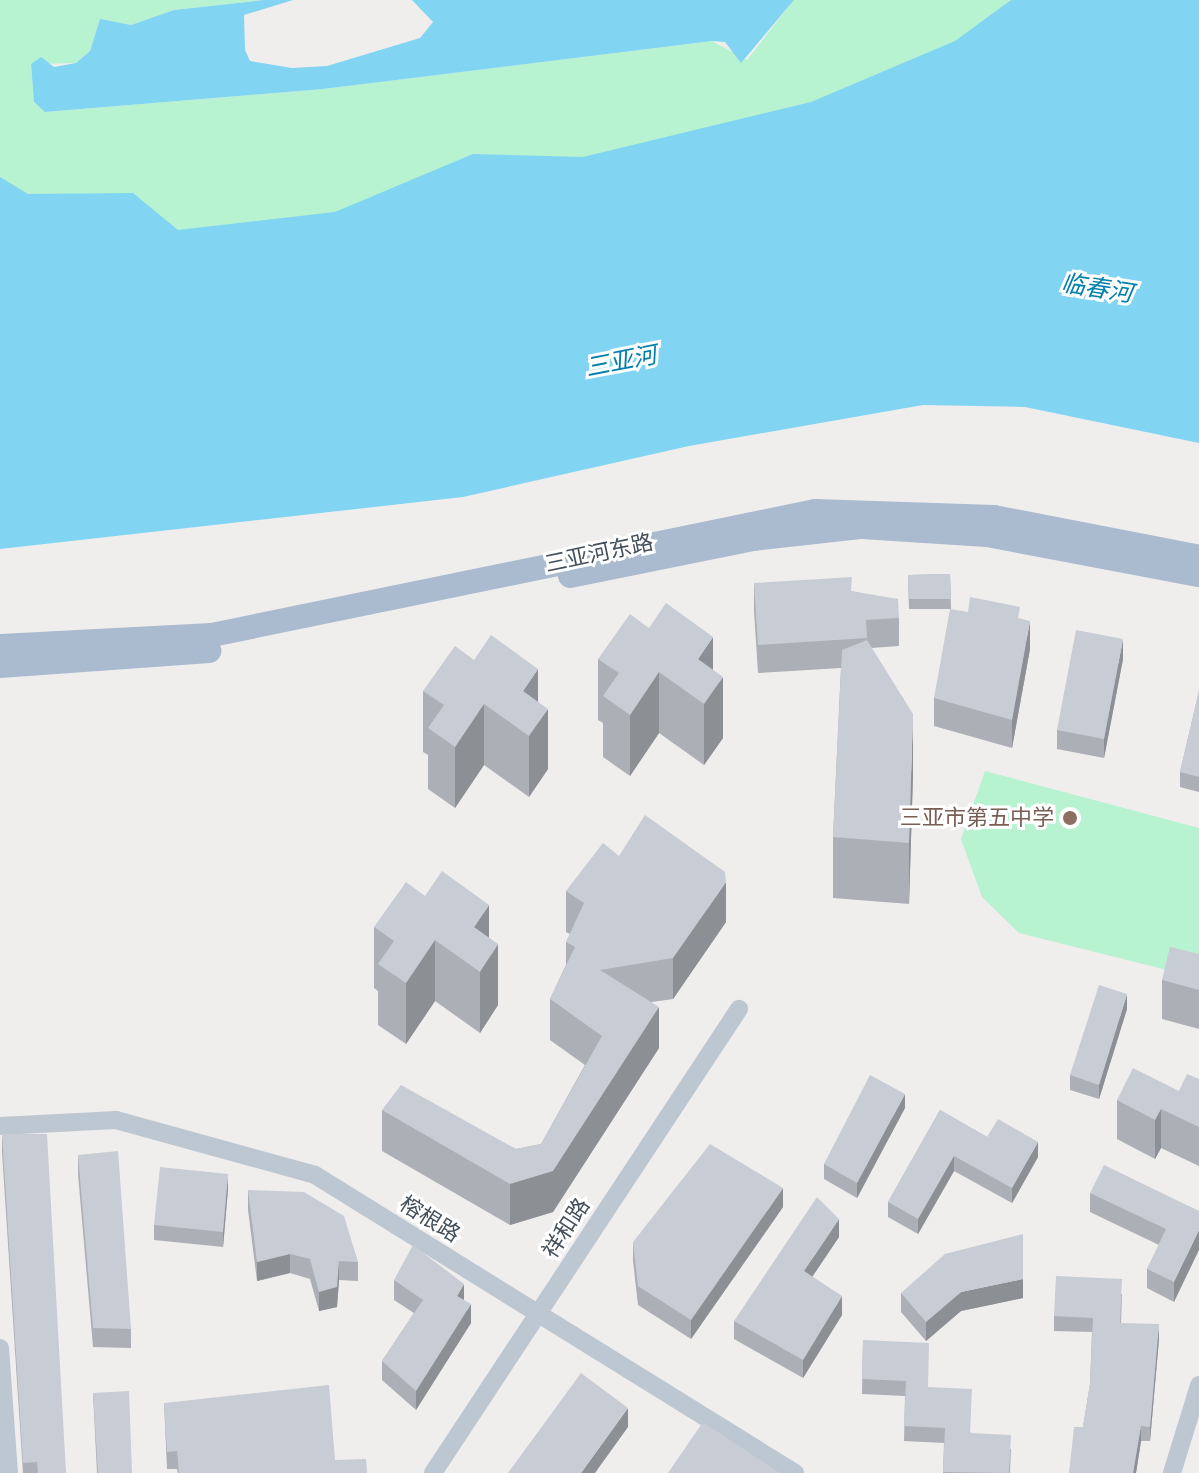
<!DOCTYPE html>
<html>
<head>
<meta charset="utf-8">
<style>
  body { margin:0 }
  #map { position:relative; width:1199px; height:1473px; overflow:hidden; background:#f0eded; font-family:Poppins,"Noto Sans SC",sans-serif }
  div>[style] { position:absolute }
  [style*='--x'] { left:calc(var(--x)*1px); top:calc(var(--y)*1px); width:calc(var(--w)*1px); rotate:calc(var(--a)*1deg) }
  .green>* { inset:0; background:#b7f2d1 }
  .water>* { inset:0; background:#81d5f2 }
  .minor>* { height:18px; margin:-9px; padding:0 9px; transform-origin:9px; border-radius:9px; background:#bcc7d1 }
  .major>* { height:24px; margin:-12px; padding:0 12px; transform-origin:12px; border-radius:12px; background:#aabbcf }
  .wall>* { inset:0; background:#acafb6 }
  .shaded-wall>* { inset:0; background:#8c8f94 }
  .building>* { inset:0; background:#c8ccd4 }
  .dots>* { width:22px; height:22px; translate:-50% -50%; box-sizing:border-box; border:4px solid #fff; border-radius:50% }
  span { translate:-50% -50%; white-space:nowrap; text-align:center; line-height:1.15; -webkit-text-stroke:6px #fff; paint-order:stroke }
  .street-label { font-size:22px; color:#44505c }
  .education-label { font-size:22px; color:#785e54 }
  .right { translate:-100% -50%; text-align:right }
  .water-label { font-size:24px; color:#027faa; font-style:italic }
</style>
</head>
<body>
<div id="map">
  <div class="green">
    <div style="clip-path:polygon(0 0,264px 0,174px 10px,131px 25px,100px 20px,90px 51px,76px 63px,31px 64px,34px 102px,46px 112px,323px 89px,712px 41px,747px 60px,794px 0,1038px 0,811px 116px,366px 216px,179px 240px,30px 203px,0 178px)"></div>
    <div style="clip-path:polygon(985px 771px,1199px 828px,1199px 958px,1171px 971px,1019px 933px,982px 897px,961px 839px)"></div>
  </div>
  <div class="water">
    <div style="clip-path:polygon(264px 0,293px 0,244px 15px,245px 50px,250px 61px,292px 68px,327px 66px,420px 38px,433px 22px,412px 0,794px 0,741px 63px,725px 42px,712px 41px,323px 89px,45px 112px,34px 102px,31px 64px,41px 57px,54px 67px,76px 63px,90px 51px,100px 19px,131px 25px,174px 10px)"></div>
    <div style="clip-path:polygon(1011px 0,1199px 0,1199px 443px,1025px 407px,923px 405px,689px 446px,463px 497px,0 549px,0 177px,28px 194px,133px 193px,178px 230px,335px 212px,473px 154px,583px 157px,811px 102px,955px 41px)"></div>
  </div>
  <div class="minor">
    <div style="--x:0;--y:1126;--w:116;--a:-3"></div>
    <div style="--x:116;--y:1120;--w:206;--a:15.4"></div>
    <div style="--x:315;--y:1175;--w:565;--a:31.83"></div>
    <div style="--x:0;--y:1348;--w:125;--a:85.9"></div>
    <div style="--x:433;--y:1473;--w:556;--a:-56.6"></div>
    <div style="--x:1172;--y:1473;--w:92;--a:-72.9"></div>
  </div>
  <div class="major">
    <div style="--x:570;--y:576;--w:187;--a:-11.4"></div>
    <div style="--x:753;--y:539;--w:110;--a:-6.3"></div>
    <div style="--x:862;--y:527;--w:125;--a:3.7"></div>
    <div style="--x:987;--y:535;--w:216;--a:10.7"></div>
    <div style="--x:0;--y:646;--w:212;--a:-3"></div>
    <div style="--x:212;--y:635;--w:616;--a:-11.62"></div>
    <div style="--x:815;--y:511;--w:179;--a:1.9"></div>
    <div style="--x:994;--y:517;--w:209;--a:11"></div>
    <div style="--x:0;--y:666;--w:210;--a:-4.1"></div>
  </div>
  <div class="wall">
    <div style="clip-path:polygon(950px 574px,951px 609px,909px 609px,908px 575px)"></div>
    <div style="clip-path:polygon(754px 583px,852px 591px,899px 618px,899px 646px,871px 648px,913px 775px,909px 904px,833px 898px,833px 837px,841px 668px,758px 673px,754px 611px)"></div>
    <div style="clip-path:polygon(968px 612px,1020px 619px,1030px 649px,1012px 748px,934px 726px,934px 698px)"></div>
    <div style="clip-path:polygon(598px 659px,713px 670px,723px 738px,704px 765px,659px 733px,630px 776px,603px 757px,603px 723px,598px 720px)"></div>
    <div style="clip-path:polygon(1123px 659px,1104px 758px,1057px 749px,1057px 730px)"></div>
    <div style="clip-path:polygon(423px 691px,538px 702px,548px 769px,529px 797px,484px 765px,455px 808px,428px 789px,428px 755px,423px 752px)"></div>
    <div style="clip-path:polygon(1199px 691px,1199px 792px,1180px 787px,1180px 772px)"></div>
    <div style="clip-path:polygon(619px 856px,726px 922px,673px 999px,652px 1002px,659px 1048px,553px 1212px,510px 1225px,382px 1151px,382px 1110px,516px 1149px,541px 1144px,585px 1065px,550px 1040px,550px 999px,566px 965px,566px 942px,570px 934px,566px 932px,566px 891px)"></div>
    <div style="clip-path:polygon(374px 927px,489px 938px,498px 1005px,480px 1033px,435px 1001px,406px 1044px,378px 1025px,378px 991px,374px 988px)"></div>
    <div style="clip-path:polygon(1199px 954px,1199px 1029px,1162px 1019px,1162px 980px)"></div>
    <div style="clip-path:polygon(1127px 1009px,1099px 1099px,1070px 1090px,1070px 1075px)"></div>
    <div style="clip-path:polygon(1199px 1079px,1199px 1166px,1161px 1148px,1155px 1159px,1117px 1139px,1117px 1100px,1179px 1091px)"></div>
    <div style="clip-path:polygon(905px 1108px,857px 1198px,824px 1179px,824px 1164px)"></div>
    <div style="clip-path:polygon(940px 1110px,987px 1137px,1038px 1157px,1012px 1203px,954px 1171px,918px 1234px,888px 1217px,888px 1202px)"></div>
    <div style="clip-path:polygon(2px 1134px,66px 1473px,23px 1473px,2px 1152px)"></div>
    <div style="clip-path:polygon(78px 1155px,131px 1329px,131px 1348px,93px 1347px,78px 1174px)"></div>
    <div style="clip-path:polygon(228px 1189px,223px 1247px,154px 1240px,154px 1225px)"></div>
    <div style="clip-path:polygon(248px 1190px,358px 1262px,358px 1281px,339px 1280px,337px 1307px,319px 1311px,310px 1279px,290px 1273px,257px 1281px,248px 1210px)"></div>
    <div style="clip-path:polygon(1090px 1193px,1199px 1211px,1174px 1302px,1147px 1288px,1147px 1269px,1159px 1245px,1090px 1212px)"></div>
    <div style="clip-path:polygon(783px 1207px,691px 1339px,638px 1305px,633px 1261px,633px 1242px)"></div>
    <div style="clip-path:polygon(839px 1237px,812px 1277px,842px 1315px,803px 1378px,734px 1339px,734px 1321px)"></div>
    <div style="clip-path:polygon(394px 1280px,464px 1300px,471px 1323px,416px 1410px,382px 1380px,382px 1361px,414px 1313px,394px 1300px)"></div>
    <div style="clip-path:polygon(901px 1293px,1023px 1298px,961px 1311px,926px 1341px,901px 1312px)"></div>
    <div style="clip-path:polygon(1122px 1294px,1121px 1323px,1159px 1339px,1150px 1441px,1141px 1441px,1136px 1473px,1069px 1473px,1083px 1427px,1090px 1384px,1092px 1332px,1054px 1331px,1054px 1316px)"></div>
    <div style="clip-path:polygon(863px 1340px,928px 1387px,971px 1433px,1011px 1449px,1010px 1473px,943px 1473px,944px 1443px,904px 1441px,905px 1396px,862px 1394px)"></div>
    <div style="clip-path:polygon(93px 1393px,132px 1473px,97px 1473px)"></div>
    <div style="clip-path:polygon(164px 1403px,335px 1460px,367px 1473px,178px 1473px,177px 1469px,167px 1469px)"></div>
  </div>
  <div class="shaded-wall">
    <div style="clip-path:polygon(1030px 621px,1030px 649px,1012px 748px,1012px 720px)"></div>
    <div style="clip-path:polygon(713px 637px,713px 690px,723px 677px,723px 738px,704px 765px,704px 704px,698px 659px)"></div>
    <div style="clip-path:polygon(1123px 639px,1123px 659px,1104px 758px,1104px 739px)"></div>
    <div style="clip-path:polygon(538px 669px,538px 722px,548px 709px,548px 769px,529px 797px,529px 736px,523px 691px)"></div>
    <div style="clip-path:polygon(659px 672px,659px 733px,630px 776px,630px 715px)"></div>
    <div style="clip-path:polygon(484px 704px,484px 765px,455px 808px,455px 747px)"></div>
    <div style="clip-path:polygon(913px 714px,913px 775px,909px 904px,909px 843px)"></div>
    <div style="clip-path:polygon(726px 882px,726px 922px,673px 999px,673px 958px)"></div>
    <div style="clip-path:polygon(489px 905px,489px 958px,498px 944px,498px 1005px,480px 1033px,480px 972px,474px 927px)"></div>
    <div style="clip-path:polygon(435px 940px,435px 1001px,406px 1044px,406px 983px)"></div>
    <div style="clip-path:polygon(1127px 994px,1127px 1009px,1099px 1099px,1099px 1085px)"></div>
    <div style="clip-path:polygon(659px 1007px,659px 1048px,553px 1212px,510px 1225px,510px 1184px)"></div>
    <div style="clip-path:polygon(905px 1094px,905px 1108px,857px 1198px,857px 1183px)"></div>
    <div style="clip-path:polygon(1161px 1109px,1161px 1148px,1155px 1159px,1155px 1120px)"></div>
    <div style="clip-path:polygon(1038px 1142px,1038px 1157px,1012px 1203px,1012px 1188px)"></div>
    <div style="clip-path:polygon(954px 1156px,954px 1171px,918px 1234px,918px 1219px)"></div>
    <div style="clip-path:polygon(228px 1174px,228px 1189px,223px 1247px,223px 1232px)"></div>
    <div style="clip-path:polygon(783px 1188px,783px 1207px,691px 1339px,691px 1320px)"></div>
    <div style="clip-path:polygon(839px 1219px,839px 1237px,804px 1289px,804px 1271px)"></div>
    <div style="clip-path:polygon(1199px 1230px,1199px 1250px,1174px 1302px,1174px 1282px)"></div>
    <div style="clip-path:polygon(290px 1254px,290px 1273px,257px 1281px,257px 1262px)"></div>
    <div style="clip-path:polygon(339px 1261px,339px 1280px,337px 1307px,319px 1311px,319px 1292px)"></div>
    <div style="clip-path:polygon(1023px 1279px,1023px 1298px,961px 1311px,926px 1341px,926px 1322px,961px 1292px)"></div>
    <div style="clip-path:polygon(464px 1284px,464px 1304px,457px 1296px)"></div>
    <div style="clip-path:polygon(842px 1296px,842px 1315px,803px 1378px,803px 1360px)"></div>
    <div style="clip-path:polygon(471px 1304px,471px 1323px,416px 1410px,416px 1391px)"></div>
    <div style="clip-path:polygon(1159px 1324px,1159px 1339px,1150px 1441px,1150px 1427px)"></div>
    <div style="clip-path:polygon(628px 1408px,628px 1427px,595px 1473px,581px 1473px)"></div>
    <div style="clip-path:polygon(1141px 1426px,1141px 1441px,1136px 1473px,1133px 1473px)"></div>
  </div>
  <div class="building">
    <div style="clip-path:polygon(950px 574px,951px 599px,909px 599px,908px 575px)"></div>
    <div style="clip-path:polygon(852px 577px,851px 591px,898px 599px,899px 618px,866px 620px,867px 638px,758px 645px,754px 583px)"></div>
    <div style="clip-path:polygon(970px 597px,1020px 607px,1018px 618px,1030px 621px,1012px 720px,934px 698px,950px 609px,968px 612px)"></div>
    <div style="clip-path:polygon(666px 603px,713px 637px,698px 659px,723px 677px,704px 704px,659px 672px,630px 715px,603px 696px,619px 673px,598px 659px,630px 614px,649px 628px)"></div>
    <div style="clip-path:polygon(1076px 630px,1123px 639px,1104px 739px,1057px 730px)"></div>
    <div style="clip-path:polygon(491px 635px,538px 669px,523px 691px,548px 709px,529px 736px,484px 704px,455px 747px,428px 728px,444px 705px,423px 691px,455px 646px,474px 660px)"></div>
    <div style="clip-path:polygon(867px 640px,913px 714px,909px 843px,833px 837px,842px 650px)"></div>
    <div style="clip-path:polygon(1199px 691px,1199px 777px,1180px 772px)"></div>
    <div style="clip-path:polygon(645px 815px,725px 872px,726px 882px,673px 958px,600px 970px,659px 1007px,553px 1171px,510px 1184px,382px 1110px,401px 1085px,516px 1149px,541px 1144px,602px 1036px,550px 999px,575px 947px,566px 942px,584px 903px,566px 891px,603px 843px,619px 856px)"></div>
    <div style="clip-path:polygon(442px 871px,489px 905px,474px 927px,498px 944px,480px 972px,435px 940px,406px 983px,378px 964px,394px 941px,374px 927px,406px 882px,425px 896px)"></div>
    <div style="clip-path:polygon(1170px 947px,1199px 954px,1199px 990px,1162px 980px)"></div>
    <div style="clip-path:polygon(1099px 985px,1127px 994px,1099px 1085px,1070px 1075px)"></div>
    <div style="clip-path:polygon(1133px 1068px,1179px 1091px,1187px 1074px,1199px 1079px,1199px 1127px,1161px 1109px,1155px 1120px,1117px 1100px)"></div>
    <div style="clip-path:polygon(870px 1075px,905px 1094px,857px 1183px,824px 1164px)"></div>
    <div style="clip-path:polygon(940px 1110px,987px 1137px,998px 1119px,1038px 1142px,1012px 1188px,954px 1156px,918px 1219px,888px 1202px)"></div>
    <div style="clip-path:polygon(2px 1134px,47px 1134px,66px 1473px,38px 1473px,37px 1462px,23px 1463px)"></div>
    <div style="clip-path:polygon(710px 1144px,783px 1188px,691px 1320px,638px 1286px,633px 1242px)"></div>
    <div style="clip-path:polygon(118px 1151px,131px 1329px,93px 1328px,78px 1155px)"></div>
    <div style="clip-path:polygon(1104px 1165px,1199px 1211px,1199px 1230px,1174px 1282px,1147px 1269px,1166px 1229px,1090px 1193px)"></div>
    <div style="clip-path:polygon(160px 1167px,228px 1174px,223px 1232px,154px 1225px)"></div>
    <div style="clip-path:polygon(248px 1190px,304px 1192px,344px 1216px,358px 1262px,339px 1261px,337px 1287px,319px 1292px,310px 1259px,290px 1254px,257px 1262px)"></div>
    <div style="clip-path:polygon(817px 1197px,839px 1219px,804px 1271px,842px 1296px,803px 1360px,734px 1321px)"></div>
    <div style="clip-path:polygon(1023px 1234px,1023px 1279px,961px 1292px,926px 1322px,901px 1293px,945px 1254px)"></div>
    <div style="clip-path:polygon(413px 1245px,464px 1284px,457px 1296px,471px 1304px,416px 1391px,382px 1361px,423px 1300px,394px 1280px)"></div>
    <div style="clip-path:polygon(1056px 1276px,1122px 1279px,1120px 1323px,1159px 1324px,1150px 1427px,1141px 1426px,1133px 1473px,1069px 1473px,1074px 1427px,1083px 1427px,1090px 1384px,1093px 1318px,1054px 1316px)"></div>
    <div style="clip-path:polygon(863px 1340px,929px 1343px,928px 1387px,972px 1389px,970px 1433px,1011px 1435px,1009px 1473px,943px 1472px,945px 1428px,904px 1426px,906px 1381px,862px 1379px)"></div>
    <div style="clip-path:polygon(581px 1373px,628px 1408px,581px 1473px,508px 1473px)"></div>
    <div style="clip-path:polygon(329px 1385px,335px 1460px,366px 1459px,367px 1473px,179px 1473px,177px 1451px,167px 1452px,164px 1403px)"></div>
    <div style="clip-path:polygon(129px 1391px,132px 1473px,98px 1473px,93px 1393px)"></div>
    <div style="clip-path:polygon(703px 1422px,780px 1473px,668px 1473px)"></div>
  </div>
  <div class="dots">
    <div style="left:1070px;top:818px;background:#8d6e63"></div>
  </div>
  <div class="street-label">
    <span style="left:599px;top:553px;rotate:-12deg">三亚河东路</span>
    <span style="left:430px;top:1219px;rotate:32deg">榕根路</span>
    <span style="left:566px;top:1228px;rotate:-57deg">祥和路</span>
  </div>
  <div class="education-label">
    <span class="right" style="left:1054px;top:818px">三亚市第五中学</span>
  </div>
  <div class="water-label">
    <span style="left:1097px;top:288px;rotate:9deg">临春河</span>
    <span style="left:621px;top:361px;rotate:-11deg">三亚河</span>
  </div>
</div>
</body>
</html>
